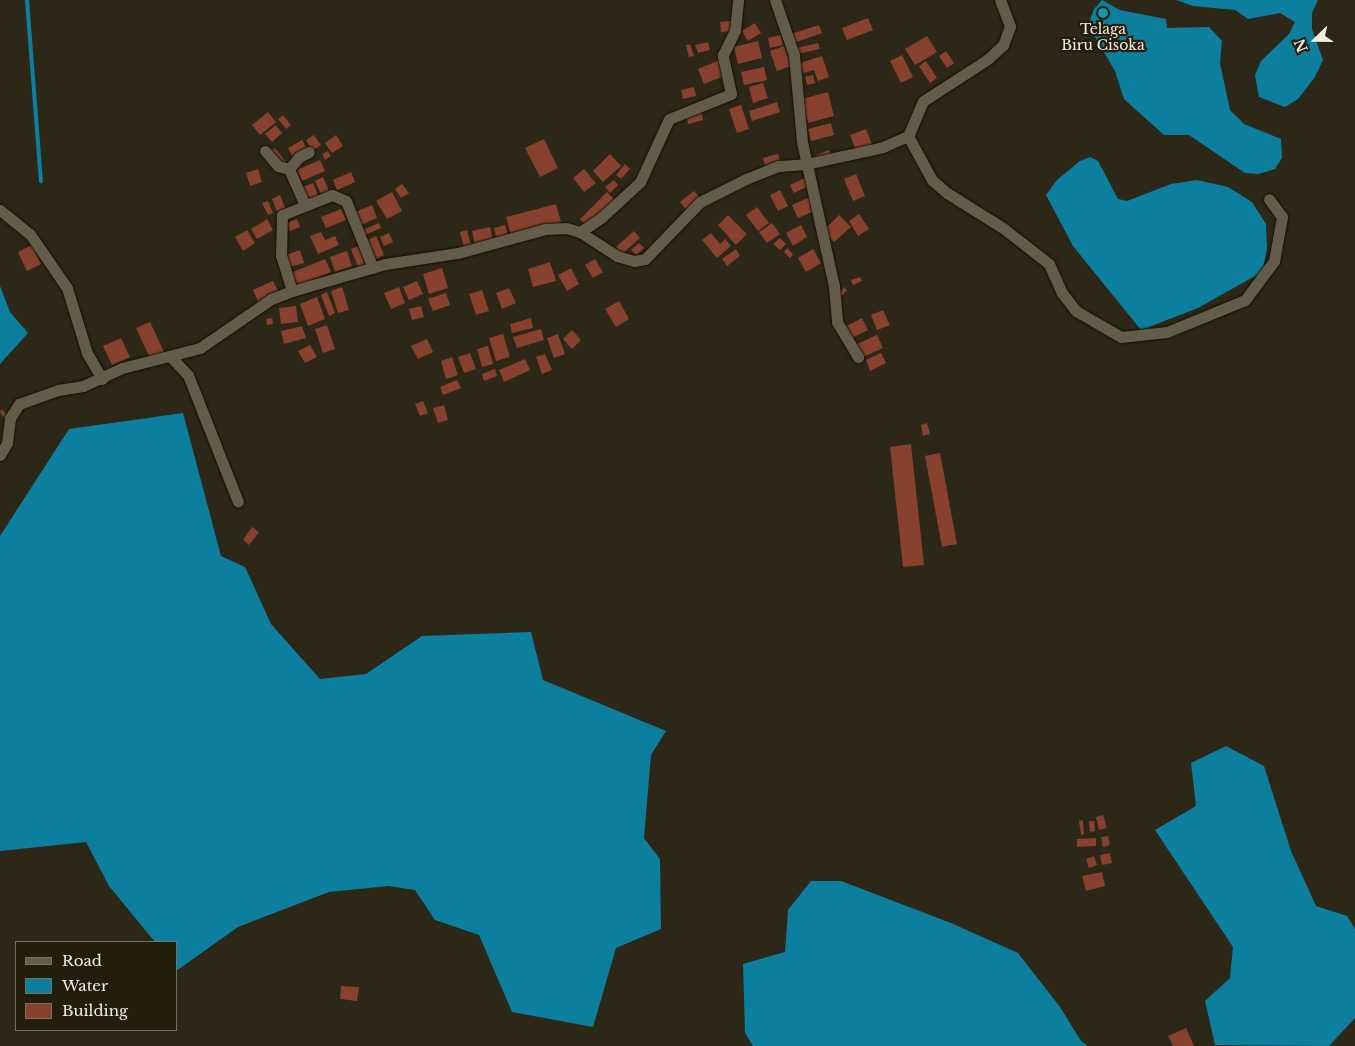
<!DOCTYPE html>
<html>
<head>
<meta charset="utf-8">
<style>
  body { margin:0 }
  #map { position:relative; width:1355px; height:1046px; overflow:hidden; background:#2c2716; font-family:"Libre Baskerville",serif }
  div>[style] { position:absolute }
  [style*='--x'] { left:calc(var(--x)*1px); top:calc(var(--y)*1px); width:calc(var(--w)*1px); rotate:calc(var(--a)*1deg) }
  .water>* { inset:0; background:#0d7f9e }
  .stream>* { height:4px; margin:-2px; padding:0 2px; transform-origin:2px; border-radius:2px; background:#0d7f9e }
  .building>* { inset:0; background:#87412e }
  .roads { filter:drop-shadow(0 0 1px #150f02) drop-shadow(0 0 1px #150f02) }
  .street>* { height:11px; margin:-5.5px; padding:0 5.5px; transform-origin:5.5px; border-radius:5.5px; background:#635c4a }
  .dots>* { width:14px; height:14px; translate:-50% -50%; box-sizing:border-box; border:2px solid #231d0c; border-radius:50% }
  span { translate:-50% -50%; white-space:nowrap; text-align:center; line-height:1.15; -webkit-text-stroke:4.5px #231d0c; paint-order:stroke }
  .poi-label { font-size:14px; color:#f2eee3 }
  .legend { position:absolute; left:15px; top:941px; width:162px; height:90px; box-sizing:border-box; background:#231d0c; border:1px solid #767162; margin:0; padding:6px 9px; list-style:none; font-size:15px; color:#f2eee3 }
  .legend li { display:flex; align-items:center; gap:10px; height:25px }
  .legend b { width:25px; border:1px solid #767162 }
  .north { position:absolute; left:1290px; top:15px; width:50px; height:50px; -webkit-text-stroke:4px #231d0c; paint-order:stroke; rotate:248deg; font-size:14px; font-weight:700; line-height:20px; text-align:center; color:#f2eee3 }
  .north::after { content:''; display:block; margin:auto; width:18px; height:22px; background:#f2eee3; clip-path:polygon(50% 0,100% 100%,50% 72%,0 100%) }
</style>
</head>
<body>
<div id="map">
  <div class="water">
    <div style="clip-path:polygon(1102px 0,1120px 10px,1166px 19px,1167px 28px,1209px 27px,1222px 41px,1220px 63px,1230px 110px,1244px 124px,1281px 139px,1282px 158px,1275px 169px,1258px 174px,1245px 173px,1189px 135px,1164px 135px,1124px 99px,1115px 71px,1088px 25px,1094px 9px)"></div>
    <div style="clip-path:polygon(1176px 0,1318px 0,1312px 13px,1312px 29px,1323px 60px,1315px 77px,1298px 99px,1285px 107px,1259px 97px,1255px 75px,1261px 61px,1289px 34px,1295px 22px,1280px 13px,1248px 19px,1235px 10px,1193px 6px)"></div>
    <div style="clip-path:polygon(1090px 157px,1098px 161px,1118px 199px,1127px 201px,1171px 184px,1197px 180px,1228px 187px,1252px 202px,1266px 224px,1267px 249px,1262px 272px,1198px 308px,1141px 330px,1073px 246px,1046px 195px,1057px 180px,1080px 161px)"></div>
    <div style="clip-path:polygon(0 286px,10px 312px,28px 333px,0 364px)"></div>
    <div style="clip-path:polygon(183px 413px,221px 556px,245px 567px,271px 624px,320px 679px,366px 674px,422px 636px,531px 632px,543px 680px,666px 731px,651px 755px,644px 838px,660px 859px,661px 929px,616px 948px,593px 1027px,512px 1012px,479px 935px,435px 920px,415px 890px,389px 886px,329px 892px,238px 927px,176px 971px,176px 942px,155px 942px,109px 886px,86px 842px,0 851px,0 536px,69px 429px)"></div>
    <div style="clip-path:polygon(1226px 746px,1264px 766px,1291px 851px,1316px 906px,1347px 916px,1355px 929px,1355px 1018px,1329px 1046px,1215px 1045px,1205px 1001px,1230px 978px,1233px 947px,1155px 830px,1196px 806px,1191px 763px)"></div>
    <div style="clip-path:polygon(811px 881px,841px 881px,951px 923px,1018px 953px,1060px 1007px,1081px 1041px,1088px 1046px,753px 1046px,745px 1033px,743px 964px,785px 952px,788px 910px)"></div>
  </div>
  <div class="stream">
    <div style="--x:27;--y:0;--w:182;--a:85.6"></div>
  </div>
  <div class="building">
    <div style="clip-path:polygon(868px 18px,873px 30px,847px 40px,842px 28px)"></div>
    <div style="clip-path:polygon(731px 21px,732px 31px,721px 32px,720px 22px)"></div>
    <div style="clip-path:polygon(755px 23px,761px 33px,748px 41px,742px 31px)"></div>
    <div style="clip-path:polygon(819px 25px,822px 33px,791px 44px,788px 35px)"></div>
    <div style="clip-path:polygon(781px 35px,783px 45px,770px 48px,768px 38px)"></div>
    <div style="clip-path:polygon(927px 36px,937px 52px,915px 65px,905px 49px)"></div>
    <div style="clip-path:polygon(758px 41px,762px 58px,738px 64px,734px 47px)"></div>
    <div style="clip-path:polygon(708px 42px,710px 50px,698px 53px,695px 45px)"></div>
    <div style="clip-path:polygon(818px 43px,820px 49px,797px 54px,796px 48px)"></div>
    <div style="clip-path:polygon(690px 44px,694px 56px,689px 57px,686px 45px)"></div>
    <div style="clip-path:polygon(784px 46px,791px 66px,777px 71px,770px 51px)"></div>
    <div style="clip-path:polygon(946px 51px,954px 63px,947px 68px,939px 56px)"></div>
    <div style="clip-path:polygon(902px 55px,913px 77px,901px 83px,890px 61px)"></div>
    <div style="clip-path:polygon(822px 56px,829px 77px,818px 81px,814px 70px,803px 73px,800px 63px)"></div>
    <div style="clip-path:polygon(720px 60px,726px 75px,704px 84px,698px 69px)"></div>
    <div style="clip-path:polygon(926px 61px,937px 78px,930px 83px,919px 66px)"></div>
    <div style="clip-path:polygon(764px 67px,767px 80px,744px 85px,741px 72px)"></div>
    <div style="clip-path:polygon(813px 75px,815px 83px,807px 85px,805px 77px)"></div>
    <div style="clip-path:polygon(763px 83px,768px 98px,753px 103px,749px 87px)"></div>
    <div style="clip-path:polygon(694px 87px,696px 96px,683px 99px,681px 90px)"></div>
    <div style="clip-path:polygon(828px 92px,834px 116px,808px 123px,802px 99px)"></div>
    <div style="clip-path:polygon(777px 102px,780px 112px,752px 121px,749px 111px)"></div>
    <div style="clip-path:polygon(741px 105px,749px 129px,737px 133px,729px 109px)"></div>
    <div style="clip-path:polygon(701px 109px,703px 120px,688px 124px,686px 113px)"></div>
    <div style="clip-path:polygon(268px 112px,276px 122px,260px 135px,252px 125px)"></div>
    <div style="clip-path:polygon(283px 115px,291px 125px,286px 129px,278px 119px)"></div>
    <div style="clip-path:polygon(831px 123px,834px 135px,811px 141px,808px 129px)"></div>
    <div style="clip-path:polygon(276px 125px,282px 133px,272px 142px,265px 134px)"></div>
    <div style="clip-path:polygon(866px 129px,872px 144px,856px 151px,850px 135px)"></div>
    <div style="clip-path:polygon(314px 135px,321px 145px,312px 151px,306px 140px)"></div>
    <div style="clip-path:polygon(336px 135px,343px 146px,332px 153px,325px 143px)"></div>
    <div style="clip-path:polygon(544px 139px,558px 168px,540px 177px,525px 148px)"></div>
    <div style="clip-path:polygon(302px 140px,309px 152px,294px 159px,288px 148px)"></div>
    <div style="clip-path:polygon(275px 148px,286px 162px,280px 166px,269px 152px)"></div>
    <div style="clip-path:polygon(829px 150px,832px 156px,818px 161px,816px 155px)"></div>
    <div style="clip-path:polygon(328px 151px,331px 156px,325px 160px,322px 154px)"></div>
    <div style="clip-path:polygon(610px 154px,621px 166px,603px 182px,593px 171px)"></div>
    <div style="clip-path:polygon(778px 154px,781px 165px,766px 169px,763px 158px)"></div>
    <div style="clip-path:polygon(320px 160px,325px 171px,302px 181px,297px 170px)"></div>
    <div style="clip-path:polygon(625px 164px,630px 169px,621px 179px,616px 175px)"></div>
    <div style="clip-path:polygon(258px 169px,262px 182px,250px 186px,246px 173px)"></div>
    <div style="clip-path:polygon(584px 169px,596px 183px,584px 192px,573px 178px)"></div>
    <div style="clip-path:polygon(351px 172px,355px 182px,337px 190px,333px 180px)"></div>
    <div style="clip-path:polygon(856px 174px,865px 196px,853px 201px,844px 179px)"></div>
    <div style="clip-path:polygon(323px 177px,330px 193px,322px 196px,315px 181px)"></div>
    <div style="clip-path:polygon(807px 177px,811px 185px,794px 193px,790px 185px)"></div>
    <div style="clip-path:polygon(614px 180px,618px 185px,610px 193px,605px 187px)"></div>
    <div style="clip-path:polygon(313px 183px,319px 198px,309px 202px,303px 187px)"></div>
    <div style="clip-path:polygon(402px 184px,409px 193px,401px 198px,395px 189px)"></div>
    <div style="clip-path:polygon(780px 190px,788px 206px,778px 211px,770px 195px)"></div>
    <div style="clip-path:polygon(694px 191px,701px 199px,687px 211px,680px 202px)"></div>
    <div style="clip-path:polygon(392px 192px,402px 211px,387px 219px,376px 201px)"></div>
    <div style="clip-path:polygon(607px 192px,614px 199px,587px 226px,580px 219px)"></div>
    <div style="clip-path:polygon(280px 195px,285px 208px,277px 212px,272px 199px)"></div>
    <div style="clip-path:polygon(810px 197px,816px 210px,798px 218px,792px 205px)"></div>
    <div style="clip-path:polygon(268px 201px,273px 213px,268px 215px,262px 203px)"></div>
    <div style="clip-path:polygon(556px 204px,561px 222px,511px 235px,506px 217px)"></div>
    <div style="clip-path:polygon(372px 205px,377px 218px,361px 225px,356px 212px)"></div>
    <div style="clip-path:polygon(757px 207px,769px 223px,758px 231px,746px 215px)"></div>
    <div style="clip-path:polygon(341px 209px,346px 220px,326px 228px,321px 217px)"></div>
    <div style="clip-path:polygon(859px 214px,869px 229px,858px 236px,849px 221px)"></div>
    <div style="clip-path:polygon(728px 215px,747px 234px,736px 245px,718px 225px)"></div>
    <div style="clip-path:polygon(839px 215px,851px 227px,834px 242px,823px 231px)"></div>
    <div style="clip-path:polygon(267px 219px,273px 230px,257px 239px,251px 229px)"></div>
    <div style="clip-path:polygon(297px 219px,300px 227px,290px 231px,287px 223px)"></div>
    <div style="clip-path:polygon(379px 223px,381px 228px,365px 235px,362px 230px)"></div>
    <div style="clip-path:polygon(772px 223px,780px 234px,767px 243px,759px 232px)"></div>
    <div style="clip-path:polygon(505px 225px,509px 239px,497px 242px,494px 228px)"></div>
    <div style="clip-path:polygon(801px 225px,807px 237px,793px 246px,786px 233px)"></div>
    <div style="clip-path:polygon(490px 227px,493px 240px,475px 245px,472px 231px)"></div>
    <div style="clip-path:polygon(247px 230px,255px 243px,243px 251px,235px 237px)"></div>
    <div style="clip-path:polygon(467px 230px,471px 245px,464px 247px,460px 232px)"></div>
    <div style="clip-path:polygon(634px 231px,640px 238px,622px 254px,616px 247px)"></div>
    <div style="clip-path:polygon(321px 232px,325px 240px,335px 236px,339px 245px,318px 254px,310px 236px)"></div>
    <div style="clip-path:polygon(389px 233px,393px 242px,384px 246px,380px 237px)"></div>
    <div style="clip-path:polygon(711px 233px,720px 244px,725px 239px,731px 246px,717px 258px,702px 240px)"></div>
    <div style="clip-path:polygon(376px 236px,384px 255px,375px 259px,368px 240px)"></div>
    <div style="clip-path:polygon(780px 238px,786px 244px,780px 250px,773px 244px)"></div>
    <div style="clip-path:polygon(639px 243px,644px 248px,636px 255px,631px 250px)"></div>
    <div style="clip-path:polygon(32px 245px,41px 264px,27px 271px,18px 252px)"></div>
    <div style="clip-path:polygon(359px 246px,365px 265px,358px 267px,351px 249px)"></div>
    <div style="clip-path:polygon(787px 248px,793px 254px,790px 258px,784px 252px)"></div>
    <div style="clip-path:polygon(736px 249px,740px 256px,727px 266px,722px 259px)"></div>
    <div style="clip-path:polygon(813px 249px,821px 263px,806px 272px,798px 258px)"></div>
    <div style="clip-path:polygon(300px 250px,304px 263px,290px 267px,286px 255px)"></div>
    <div style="clip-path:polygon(347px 251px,352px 266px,335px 272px,330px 257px)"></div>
    <div style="clip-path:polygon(325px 259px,331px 272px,294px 287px,288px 274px)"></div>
    <div style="clip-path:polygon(595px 259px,603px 272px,593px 278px,585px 265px)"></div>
    <div style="clip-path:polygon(550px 262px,556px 281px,533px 287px,528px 269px)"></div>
    <div style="clip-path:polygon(442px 268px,448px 288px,429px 294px,423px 274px)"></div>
    <div style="clip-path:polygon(571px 268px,579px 284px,567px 291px,558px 275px)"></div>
    <div style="clip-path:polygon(860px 277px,862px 281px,853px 285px,851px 280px)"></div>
    <div style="clip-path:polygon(273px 281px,280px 295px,259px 304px,253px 290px)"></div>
    <div style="clip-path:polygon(417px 281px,423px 294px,409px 300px,403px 287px)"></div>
    <div style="clip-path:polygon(342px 287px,349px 310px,338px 313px,331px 291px)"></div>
    <div style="clip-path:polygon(399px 287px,405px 303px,391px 309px,384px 293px)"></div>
    <div style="clip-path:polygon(844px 287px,847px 290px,842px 296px,839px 294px)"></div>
    <div style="clip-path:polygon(509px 288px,516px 303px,502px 309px,496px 293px)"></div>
    <div style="clip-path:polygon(482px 290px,489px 311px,476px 315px,469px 294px)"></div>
    <div style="clip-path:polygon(327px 292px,335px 313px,329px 316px,321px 295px)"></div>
    <div style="clip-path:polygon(446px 293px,450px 305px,433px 311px,428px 299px)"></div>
    <div style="clip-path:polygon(317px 297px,325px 319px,308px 326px,300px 304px)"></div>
    <div style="clip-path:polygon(619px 301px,629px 319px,616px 327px,605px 309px)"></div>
    <div style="clip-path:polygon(296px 306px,298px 322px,281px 324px,279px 308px)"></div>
    <div style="clip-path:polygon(421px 306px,424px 317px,412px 320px,409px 309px)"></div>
    <div style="clip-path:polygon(883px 310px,890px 325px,877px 330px,871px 315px)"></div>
    <div style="clip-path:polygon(272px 318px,273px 324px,267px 325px,266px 319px)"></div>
    <div style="clip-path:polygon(531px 318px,533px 328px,512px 333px,510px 324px)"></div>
    <div style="clip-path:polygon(862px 318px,868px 330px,850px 339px,845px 327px)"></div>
    <div style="clip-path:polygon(150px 322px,165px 354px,151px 360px,136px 328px)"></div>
    <div style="clip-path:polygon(327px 325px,335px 349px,323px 353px,315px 329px)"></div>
    <div style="clip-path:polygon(302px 326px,306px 338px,284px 344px,281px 331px)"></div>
    <div style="clip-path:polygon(541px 329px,544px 340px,517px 348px,513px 337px)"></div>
    <div style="clip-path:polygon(572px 330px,581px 340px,572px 349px,563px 339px)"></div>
    <div style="clip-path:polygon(503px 334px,510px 357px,496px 361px,489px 338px)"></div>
    <div style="clip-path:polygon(558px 334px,565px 354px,554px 358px,547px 338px)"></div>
    <div style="clip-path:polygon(877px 335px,883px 348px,863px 357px,857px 344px)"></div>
    <div style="clip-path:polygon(121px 338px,130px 357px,112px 365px,103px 346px)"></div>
    <div style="clip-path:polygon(427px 339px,433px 352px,418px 359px,411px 346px)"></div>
    <div style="clip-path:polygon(310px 345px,317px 357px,305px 363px,298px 351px)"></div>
    <div style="clip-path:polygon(488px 346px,493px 364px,482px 367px,477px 349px)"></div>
    <div style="clip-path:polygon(470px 353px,476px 369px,464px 373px,458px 357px)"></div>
    <div style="clip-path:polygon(881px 353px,886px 363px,870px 371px,866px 360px)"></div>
    <div style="clip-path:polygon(545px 354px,552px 370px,542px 374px,536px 357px)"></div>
    <div style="clip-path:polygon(452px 357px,458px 375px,446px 379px,441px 361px)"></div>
    <div style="clip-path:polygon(525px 359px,530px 370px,504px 382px,499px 370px)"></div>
    <div style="clip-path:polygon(495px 369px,497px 376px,484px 381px,482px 374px)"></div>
    <div style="clip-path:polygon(457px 380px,461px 388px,443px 395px,440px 387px)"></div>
    <div style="clip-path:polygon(423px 401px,428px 413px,420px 416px,415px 404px)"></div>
    <div style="clip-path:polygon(444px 405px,448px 420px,438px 423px,433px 408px)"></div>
    <div style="clip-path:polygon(2px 409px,9px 419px,6px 421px,0 412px)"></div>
    <div style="clip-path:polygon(927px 423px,930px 434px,923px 436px,921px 425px)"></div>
    <div style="clip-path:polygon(911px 444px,924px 565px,903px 567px,890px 447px)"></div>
    <div style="clip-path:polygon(940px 453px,957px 544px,942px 547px,925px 456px)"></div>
    <div style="clip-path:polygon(252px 527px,259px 532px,249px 545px,243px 540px)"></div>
    <div style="clip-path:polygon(1103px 815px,1107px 828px,1099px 830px,1096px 817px)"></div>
    <div style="clip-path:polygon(1083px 820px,1084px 834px,1081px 835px,1079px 821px)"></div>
    <div style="clip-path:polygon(1089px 821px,1094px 821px,1095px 831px,1090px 832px)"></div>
    <div style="clip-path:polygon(1108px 836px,1110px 845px,1103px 847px,1101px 837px)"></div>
    <div style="clip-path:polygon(1096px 838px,1096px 846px,1077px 847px,1077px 839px)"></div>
    <div style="clip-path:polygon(1110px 853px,1112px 863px,1102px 865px,1100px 855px)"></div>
    <div style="clip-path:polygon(1094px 856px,1097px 865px,1089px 868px,1086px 859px)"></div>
    <div style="clip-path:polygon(1102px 872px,1105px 886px,1086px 891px,1082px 876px)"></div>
    <div style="clip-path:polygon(341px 986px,359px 987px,357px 1001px,340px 999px)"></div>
    <div style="clip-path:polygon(1186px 1028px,1194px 1046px,1173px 1046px,1168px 1036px)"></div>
  </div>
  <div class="roads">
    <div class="street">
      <div style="--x:775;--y:0;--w:58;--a:70.9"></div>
      <div style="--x:794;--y:55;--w:87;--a:84.7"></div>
      <div style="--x:802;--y:142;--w:148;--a:77.5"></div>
      <div style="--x:834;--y:286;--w:36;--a:85"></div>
      <div style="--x:837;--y:322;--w:41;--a:59"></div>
      <div style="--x:1000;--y:0;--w:28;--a:69"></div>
      <div style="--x:1010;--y:26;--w:20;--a:110"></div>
      <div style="--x:1003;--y:45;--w:21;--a:137"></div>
      <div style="--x:988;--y:59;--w:77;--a:147.1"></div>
      <div style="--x:923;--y:101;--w:38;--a:113"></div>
      <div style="--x:908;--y:136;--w:50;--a:61.4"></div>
      <div style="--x:932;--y:180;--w:20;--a:41"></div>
      <div style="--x:947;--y:193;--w:66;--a:32"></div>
      <div style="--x:1003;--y:228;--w:58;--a:38"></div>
      <div style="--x:1049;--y:264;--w:32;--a:66"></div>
      <div style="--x:1062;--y:293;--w:23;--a:52"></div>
      <div style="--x:1076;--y:311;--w:52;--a:30"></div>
      <div style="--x:1121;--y:337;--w:46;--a:-6.2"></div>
      <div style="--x:1167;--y:332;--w:84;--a:-22.3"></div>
      <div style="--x:1245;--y:300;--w:49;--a:-53.4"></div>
      <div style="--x:1274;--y:261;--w:45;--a:-79.7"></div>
      <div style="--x:1282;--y:217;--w:22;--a:-126"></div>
      <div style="--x:265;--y:151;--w:20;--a:49"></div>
      <div style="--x:278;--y:166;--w:11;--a:15"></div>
      <div style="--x:305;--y:205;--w:39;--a:-114"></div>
      <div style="--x:289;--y:169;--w:16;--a:-50"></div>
      <div style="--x:299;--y:157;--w:11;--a:-27"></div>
      <div style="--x:0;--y:210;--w:38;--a:39"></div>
      <div style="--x:30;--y:234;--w:65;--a:55.6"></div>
      <div style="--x:67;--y:288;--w:68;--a:72.9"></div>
      <div style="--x:87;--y:353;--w:30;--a:60"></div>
      <div style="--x:580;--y:232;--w:27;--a:-34"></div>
      <div style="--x:602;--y:217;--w:52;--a:-42.6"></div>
      <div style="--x:640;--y:182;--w:69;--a:-65.3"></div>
      <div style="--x:669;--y:119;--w:67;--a:-22"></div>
      <div style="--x:731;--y:94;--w:40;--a:-102"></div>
      <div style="--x:723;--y:55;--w:28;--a:-64"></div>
      <div style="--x:735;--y:30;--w:30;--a:-84"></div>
      <div style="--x:292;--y:291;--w:37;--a:-107"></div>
      <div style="--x:281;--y:256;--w:41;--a:-88.6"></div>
      <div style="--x:282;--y:215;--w:54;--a:-21.8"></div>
      <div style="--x:332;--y:195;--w:15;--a:23"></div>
      <div style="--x:346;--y:201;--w:72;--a:68.1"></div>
      <div style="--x:171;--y:357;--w:25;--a:47"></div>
      <div style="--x:188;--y:375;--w:136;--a:68.5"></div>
      <div style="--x:0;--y:455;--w:14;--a:-60"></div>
      <div style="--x:7;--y:443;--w:25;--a:-83"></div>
      <div style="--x:10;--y:418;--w:17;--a:-57"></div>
      <div style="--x:19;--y:404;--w:41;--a:-19.7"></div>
      <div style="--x:58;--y:390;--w:25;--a:-9"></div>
      <div style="--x:83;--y:386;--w:43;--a:-24.8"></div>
      <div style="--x:122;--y:368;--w:81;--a:-14.4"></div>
      <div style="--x:200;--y:348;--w:86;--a:-34.6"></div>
      <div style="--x:271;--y:299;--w:22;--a:-21"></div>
      <div style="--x:292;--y:291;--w:97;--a:-16.2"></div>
      <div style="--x:385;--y:264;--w:74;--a:-8.6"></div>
      <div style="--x:458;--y:253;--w:90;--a:-15.4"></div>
      <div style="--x:545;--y:229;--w:21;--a:-3"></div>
      <div style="--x:566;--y:228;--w:15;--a:16"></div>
      <div style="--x:580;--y:232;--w:44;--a:33"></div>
      <div style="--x:617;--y:256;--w:18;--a:16"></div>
      <div style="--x:634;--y:261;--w:11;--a:-10"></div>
      <div style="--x:645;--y:259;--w:79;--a:-46"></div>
      <div style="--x:700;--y:202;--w:51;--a:-26.6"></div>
      <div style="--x:746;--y:179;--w:35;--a:-22"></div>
      <div style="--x:779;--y:166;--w:27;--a:-4"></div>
      <div style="--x:806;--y:164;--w:79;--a:-12.4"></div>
      <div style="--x:883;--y:147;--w:27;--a:-24"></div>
    </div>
  </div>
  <div class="dots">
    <div style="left:1103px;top:13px;background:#0f9aa8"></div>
  </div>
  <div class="poi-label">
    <span style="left:1103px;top:37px">Telaga<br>Biru Cisoka</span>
  </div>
  <ul class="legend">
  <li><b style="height:6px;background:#635c4a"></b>Road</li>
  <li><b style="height:14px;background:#0d7f9e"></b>Water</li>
  <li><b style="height:14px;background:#87412e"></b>Building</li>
  </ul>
  <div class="north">N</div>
</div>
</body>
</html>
